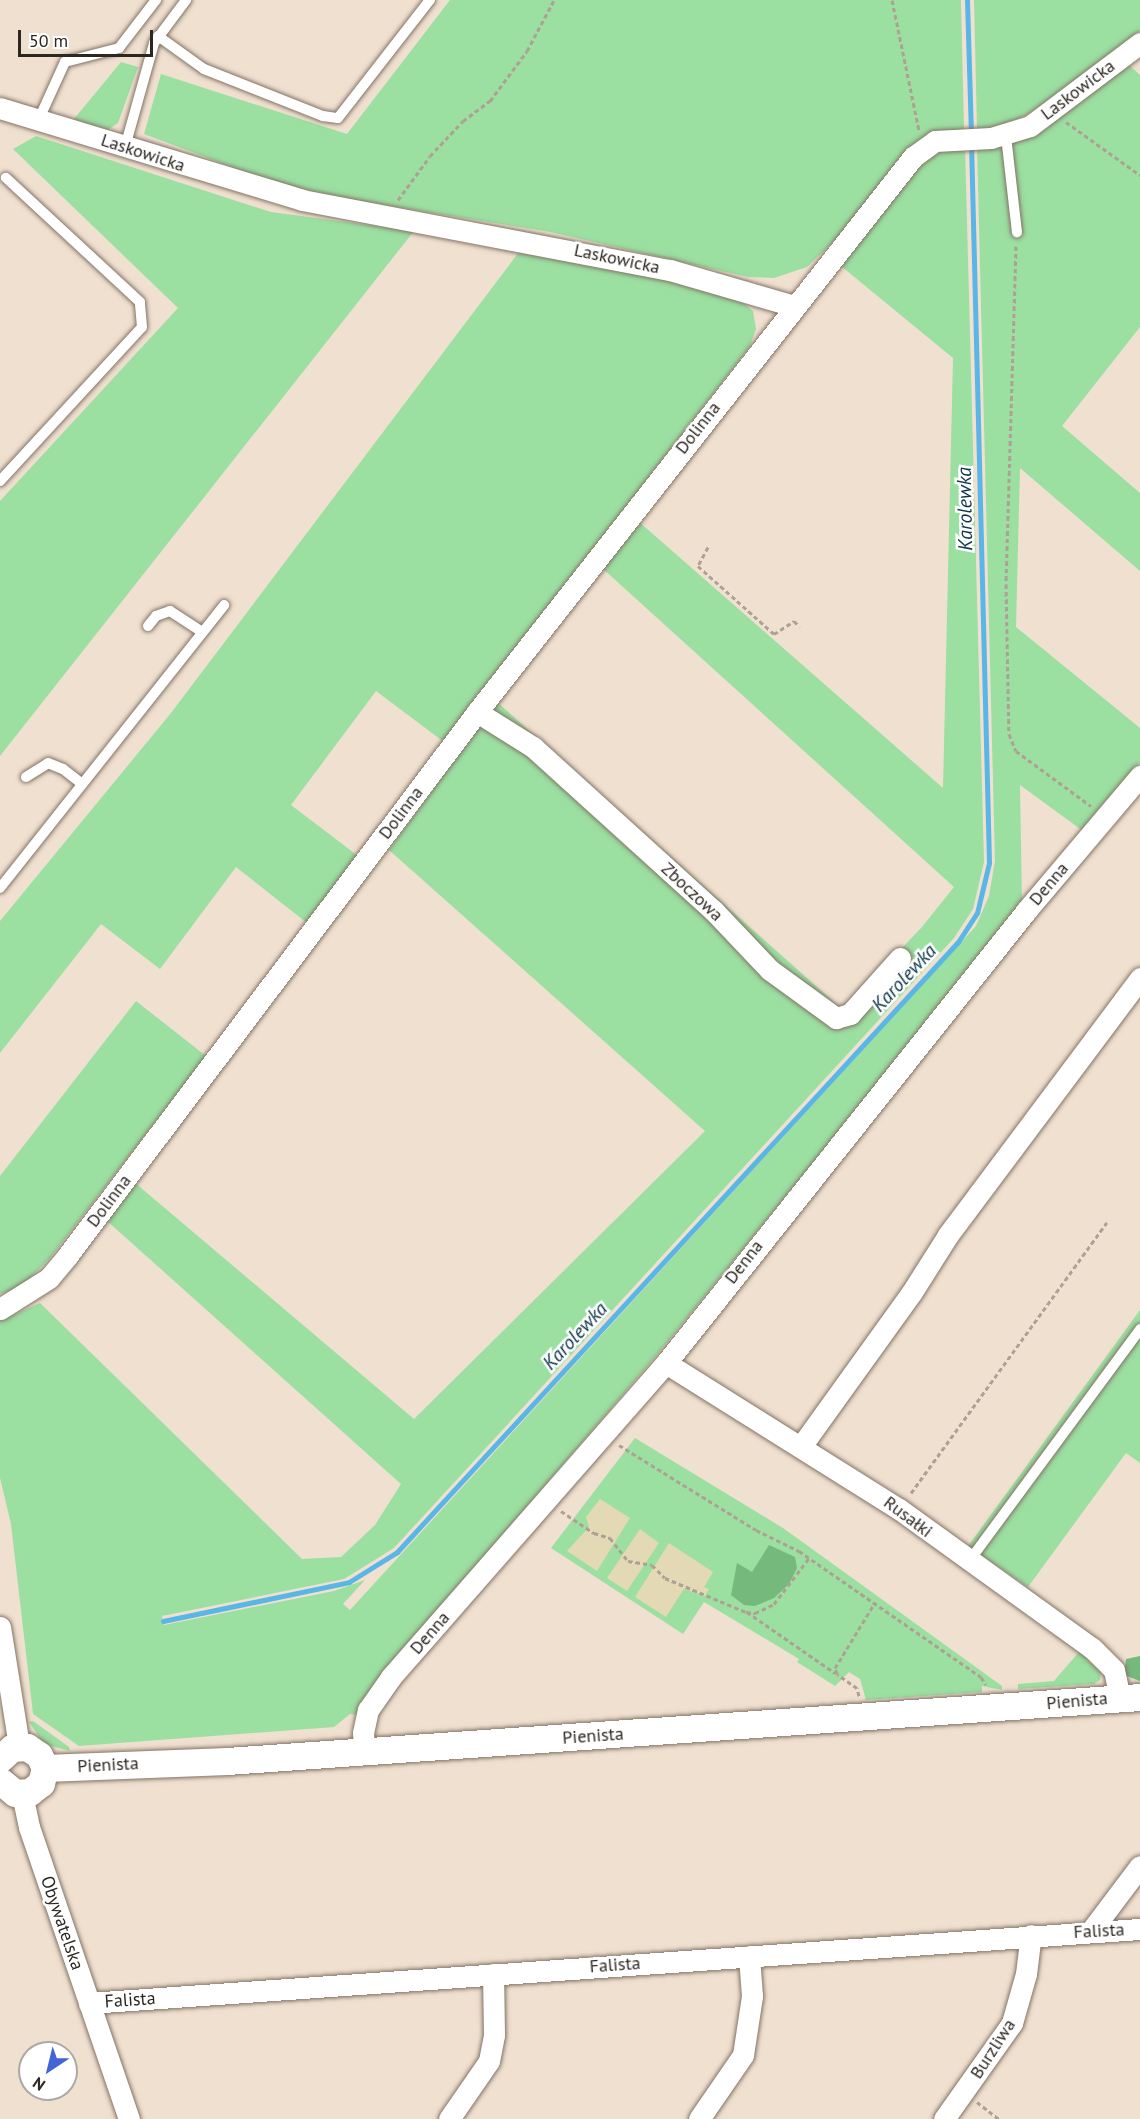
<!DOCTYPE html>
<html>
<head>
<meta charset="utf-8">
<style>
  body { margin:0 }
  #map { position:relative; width:1140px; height:2119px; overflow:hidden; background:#f0e0d0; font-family:"PT Sans",sans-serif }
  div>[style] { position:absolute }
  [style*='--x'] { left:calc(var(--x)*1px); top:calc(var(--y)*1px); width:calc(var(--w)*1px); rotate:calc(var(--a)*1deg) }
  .green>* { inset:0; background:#9bdfa1 }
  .forest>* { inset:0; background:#75b97c }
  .sand>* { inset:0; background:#e3d9b4 }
  .stream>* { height:5px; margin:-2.5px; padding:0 2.5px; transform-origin:2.5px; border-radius:2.5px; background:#5ab6e6 }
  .path>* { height:3px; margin-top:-1.5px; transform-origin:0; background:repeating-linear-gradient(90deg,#aea194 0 4.5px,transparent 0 7.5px) }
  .roads { filter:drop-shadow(0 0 2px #837466) drop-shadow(0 0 2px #837466) }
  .service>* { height:10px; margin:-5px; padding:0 5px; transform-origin:5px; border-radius:5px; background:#fff }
  .minor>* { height:21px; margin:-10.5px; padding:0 10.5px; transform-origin:10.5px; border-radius:10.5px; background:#fff }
  .tertiary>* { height:27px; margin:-13.5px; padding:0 13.5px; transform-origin:13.5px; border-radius:13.5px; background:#fff }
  span { translate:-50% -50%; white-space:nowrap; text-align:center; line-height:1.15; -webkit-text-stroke:5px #fff; paint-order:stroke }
  .street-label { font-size:18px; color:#2d2721 }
  .water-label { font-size:20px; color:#0d364a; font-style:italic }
  .north { position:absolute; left:18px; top:2041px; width:60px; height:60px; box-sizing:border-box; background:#fff; border:2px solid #aba9a6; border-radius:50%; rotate:215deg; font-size:16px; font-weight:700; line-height:24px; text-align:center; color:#2d2721 }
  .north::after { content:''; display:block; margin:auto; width:21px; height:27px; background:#4364d7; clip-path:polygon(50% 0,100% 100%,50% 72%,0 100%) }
  .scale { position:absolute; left:18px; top:30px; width:135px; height:27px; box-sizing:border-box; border:3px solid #2d2721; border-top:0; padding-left:8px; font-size:18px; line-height:21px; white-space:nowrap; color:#2d2721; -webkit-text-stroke:4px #fff; paint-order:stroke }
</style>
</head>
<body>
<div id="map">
  <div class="green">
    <div style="clip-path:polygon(450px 0,961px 0,964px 130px,950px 130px,807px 267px,774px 278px,748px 277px,550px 232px,293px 190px,144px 134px,161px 74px,347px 134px)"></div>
    <div style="clip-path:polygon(974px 0,1140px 0,1140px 31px,1039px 107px,1010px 124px,977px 130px)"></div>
    <div style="clip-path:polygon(121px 62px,138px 67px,118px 123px,106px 131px,74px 119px)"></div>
    <div style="clip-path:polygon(1127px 63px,1140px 75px,1140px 327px,1062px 426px,1140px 493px,1140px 571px,1020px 468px,1016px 627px,1140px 728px,1140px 762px,1083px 831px,1020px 785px,1022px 905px,660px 1351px,376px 1683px,357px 1715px,350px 1714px,334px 1727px,79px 1746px,33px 1714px,11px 1524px,0 1478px,0 1321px,40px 1303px,302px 1559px,341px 1557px,375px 1525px,401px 1484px,106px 1220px,134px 1182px,414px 1419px,705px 1131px,389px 850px,497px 702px,843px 1010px,922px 927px,954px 887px,602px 568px,638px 521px,943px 788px,953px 358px,841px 266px,914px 169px,937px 150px,965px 146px,984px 862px,973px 909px,954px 938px,394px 1548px,344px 1579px,162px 1616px,164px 1625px,334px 1591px,365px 1580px,343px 1604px,350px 1610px,976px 926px,989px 896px,995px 861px,977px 146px)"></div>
    <div style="clip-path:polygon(36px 136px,271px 212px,414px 231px,0 756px,0 501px,178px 308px,13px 149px)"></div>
    <div style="clip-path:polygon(522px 248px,710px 289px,740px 300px,753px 311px,756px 329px,750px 346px,444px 742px,376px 691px,291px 805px,358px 856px,307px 923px,236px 867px,160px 969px,101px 924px,0 1053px,0 921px,171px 713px)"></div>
    <div style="clip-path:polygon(136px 1001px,206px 1056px,50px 1258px,21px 1287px,0 1294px,0 1176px)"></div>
    <div style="clip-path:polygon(1140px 1310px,1140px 1463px,1126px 1453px,1028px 1587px,968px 1546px)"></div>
    <div style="clip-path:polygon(635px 1438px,783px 1528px,1002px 1686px,1002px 1690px,982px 1686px,982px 1692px,866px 1700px,860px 1679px,849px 1672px,835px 1686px,797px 1662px,799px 1659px,704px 1602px,683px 1634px,551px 1548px)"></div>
    <div style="clip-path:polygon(1058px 1633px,1089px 1655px,1087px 1660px,1101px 1671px,1100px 1680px,1094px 1684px,1018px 1689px,1018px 1684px,1054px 1681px,1079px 1652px,1056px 1636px)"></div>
    <div style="clip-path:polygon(33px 1721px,69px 1747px,70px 1751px,44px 1744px,29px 1722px)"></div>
  </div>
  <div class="forest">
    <div style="clip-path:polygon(769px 1545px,795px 1557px,797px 1568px,789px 1584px,774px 1598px,755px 1606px,744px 1605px,731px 1595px,737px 1563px,752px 1572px)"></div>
    <div style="clip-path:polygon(1140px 1656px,1140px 1681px,1124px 1675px,1126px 1659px)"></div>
  </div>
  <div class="sand">
    <div style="clip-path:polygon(600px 1499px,630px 1518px,597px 1571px,567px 1551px,589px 1527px,586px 1517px)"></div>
    <div style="clip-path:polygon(640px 1529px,659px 1543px,627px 1591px,607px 1578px)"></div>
    <div style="clip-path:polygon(669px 1543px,713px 1572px,704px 1587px,709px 1589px,705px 1596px,684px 1589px,666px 1617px,635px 1597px)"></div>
  </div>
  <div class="stream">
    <div style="--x:967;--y:0;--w:134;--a:88.3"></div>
    <div style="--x:163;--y:1621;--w:190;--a:-11.8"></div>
    <div style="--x:349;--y:1582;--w:57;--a:-32"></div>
    <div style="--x:397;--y:1552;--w:829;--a:-47.4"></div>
    <div style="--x:958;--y:942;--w:35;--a:-57"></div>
    <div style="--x:977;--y:913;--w:51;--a:-76.5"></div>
    <div style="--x:989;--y:863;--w:720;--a:-91.43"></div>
  </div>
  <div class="path">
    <div style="--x:892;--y:0;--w:133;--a:78.3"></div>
    <div style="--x:1066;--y:122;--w:91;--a:35.6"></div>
    <div style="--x:398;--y:200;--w:54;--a:-54"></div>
    <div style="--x:430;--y:156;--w:48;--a:-46.7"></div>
    <div style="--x:463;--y:121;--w:34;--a:-37"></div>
    <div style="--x:490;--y:101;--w:62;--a:-53.5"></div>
    <div style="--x:527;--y:51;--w:58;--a:-62.1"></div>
    <div style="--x:1016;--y:246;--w:338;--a:91.7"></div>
    <div style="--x:1006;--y:584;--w:150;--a:88.9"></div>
    <div style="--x:1009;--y:734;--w:18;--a:68"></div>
    <div style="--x:1016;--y:751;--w:93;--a:36.3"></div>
    <div style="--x:708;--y:547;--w:21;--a:118"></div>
    <div style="--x:698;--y:566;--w:102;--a:41.8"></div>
    <div style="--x:774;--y:634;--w:24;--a:-33"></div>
    <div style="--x:794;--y:621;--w:8;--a:45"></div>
    <div style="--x:619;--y:1445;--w:161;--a:31.8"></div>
    <div style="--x:756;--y:1530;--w:48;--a:26"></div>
    <div style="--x:799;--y:1551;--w:221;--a:34.7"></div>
    <div style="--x:981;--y:1677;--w:9;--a:58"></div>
    <div style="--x:911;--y:1493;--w:334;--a:-54.1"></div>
    <div style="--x:561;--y:1511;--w:40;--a:34"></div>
    <div style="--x:594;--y:1533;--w:17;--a:17"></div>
    <div style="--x:610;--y:1538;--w:29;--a:52"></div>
    <div style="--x:628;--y:1561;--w:24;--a:9"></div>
    <div style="--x:652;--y:1565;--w:18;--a:45"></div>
    <div style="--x:665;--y:1578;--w:88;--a:22.8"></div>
    <div style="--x:746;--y:1612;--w:9;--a:6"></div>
    <div style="--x:755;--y:1613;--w:21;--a:-25"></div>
    <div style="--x:774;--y:1604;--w:58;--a:-52.7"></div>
    <div style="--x:747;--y:1612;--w:107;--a:34.7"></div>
    <div style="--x:859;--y:1696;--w:8;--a:-104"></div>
    <div style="--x:857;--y:1688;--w:24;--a:-145"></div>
    <div style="--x:837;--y:1674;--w:6;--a:-108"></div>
    <div style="--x:835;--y:1668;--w:75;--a:-58.6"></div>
    <div style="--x:977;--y:2102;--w:28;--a:38"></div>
  </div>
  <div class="roads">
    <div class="service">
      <div style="--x:158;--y:36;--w:57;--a:35.7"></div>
      <div style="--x:204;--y:69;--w:128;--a:21.6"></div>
      <div style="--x:323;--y:116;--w:15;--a:8"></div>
      <div style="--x:338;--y:118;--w:150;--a:-52.1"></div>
      <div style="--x:39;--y:119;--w:63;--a:-65.5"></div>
      <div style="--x:65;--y:62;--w:56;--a:-14.5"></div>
      <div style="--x:119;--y:48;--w:61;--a:-52.4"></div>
      <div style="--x:1006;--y:136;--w:97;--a:83.5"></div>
      <div style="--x:125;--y:147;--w:108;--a:-74.4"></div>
      <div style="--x:154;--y:43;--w:54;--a:-53.3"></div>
      <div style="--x:0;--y:481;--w:209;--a:-47.3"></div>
      <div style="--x:142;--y:327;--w:25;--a:-95"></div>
      <div style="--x:140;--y:302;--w:183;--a:-137.2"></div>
      <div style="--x:148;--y:626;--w:13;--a:-51"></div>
      <div style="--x:156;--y:616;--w:15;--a:-20"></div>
      <div style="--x:170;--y:611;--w:38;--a:33"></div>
      <div style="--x:26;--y:777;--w:26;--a:-32"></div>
      <div style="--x:48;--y:763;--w:16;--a:22"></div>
      <div style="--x:63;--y:769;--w:24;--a:38"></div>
      <div style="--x:0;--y:888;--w:361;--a:-51.6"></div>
      <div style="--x:970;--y:1560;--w:287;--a:-53.6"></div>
    </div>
    <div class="minor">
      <div style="--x:0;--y:108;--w:316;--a:16.9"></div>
      <div style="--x:302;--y:200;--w:375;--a:10.8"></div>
      <div style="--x:670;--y:270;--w:129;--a:16.2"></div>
      <div style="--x:477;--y:712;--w:66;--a:32"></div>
      <div style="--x:533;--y:747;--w:243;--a:42.2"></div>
      <div style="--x:713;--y:910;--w:83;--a:46.5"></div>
      <div style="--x:770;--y:970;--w:82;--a:36"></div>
      <div style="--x:836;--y:1018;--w:15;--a:-16"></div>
      <div style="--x:850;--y:1014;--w:75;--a:-48.2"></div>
      <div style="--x:0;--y:1309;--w:58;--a:-32.3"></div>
      <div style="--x:49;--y:1278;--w:30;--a:-50"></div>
      <div style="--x:68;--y:1255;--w:680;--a:-53.01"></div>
      <div style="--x:477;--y:712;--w:706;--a:-51.85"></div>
      <div style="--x:913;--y:157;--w:27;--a:-36"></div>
      <div style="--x:935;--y:141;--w:56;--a:-3.1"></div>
      <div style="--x:991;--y:138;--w:41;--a:-17.1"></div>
      <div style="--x:1030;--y:126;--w:138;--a:-37"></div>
      <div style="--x:666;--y:1363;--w:275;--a:32.1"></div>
      <div style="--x:899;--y:1509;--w:238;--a:35.8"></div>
      <div style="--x:1092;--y:1648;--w:31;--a:45"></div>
      <div style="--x:1114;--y:1670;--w:29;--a:78"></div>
      <div style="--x:802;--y:1445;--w:188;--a:-54.3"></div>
      <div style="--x:912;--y:1292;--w:67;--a:-57.7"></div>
      <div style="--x:948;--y:1235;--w:321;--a:-53.2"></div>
      <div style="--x:0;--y:1627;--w:121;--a:80.9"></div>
      <div style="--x:364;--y:1751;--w:18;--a:-93"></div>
      <div style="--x:363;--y:1733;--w:24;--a:-78"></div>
      <div style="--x:368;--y:1710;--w:40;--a:-55.1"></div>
      <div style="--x:391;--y:1677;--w:417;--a:-48.8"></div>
      <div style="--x:666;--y:1363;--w:578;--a:-51.46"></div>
      <div style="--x:1026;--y:911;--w:177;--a:-49.8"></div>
      <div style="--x:22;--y:1794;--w:34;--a:78"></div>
      <div style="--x:29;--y:1827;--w:309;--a:71.1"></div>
      <div style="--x:1091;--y:1931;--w:81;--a:-53"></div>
      <div style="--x:89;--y:2003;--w:1054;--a:-4.03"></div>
      <div style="--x:449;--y:2119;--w:70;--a:-55.4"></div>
      <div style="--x:489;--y:2061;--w:26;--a:-79"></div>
      <div style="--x:494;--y:2035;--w:61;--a:-90.9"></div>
      <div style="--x:699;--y:2119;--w:78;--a:-55.5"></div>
      <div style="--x:743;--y:2055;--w:60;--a:-81.3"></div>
      <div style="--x:752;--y:1996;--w:40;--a:-94.3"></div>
      <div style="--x:944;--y:2119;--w:118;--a:-54.7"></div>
      <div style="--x:1012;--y:2023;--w:51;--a:-74.1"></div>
      <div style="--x:1026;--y:1974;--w:39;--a:-83"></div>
    </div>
    <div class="tertiary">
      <div style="--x:0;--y:1759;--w:16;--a:-43"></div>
      <div style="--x:12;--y:1748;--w:15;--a:-4"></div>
      <div style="--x:27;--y:1747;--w:14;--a:34"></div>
      <div style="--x:39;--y:1755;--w:14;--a:65"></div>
      <div style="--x:45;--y:1768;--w:16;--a:105"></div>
      <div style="--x:41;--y:1783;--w:14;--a:141"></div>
      <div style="--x:30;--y:1792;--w:15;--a:176"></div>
      <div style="--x:15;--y:1793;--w:19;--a:-141"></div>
      <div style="--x:45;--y:1768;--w:182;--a:-2.2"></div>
      <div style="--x:227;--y:1761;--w:915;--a:-4.01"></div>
    </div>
  </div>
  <div class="street-label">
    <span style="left:1078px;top:90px;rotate:-37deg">Laskowicka</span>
    <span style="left:143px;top:153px;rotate:18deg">Laskowicka</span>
    <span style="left:617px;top:259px;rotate:12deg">Laskowicka</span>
    <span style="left:698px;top:428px;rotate:-52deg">Dolinna</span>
    <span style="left:401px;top:813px;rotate:-53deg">Dolinna</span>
    <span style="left:1049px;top:884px;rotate:-50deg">Denna</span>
    <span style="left:692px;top:892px;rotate:43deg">Zboczowa</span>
    <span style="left:109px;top:1201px;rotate:-53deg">Dolinna</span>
    <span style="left:744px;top:1262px;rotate:-52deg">Denna</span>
    <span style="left:908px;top:1517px;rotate:37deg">Rusałki</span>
    <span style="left:430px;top:1633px;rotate:-49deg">Denna</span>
    <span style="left:1077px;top:1701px;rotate:-5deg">Pienista</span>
    <span style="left:593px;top:1736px;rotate:-4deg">Pienista</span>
    <span style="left:108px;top:1765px;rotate:-3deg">Pienista</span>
    <span style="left:62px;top:1923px;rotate:71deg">Obywatelska</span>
    <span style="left:1099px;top:1931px;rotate:-3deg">Falista</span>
    <span style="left:615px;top:1965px;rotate:-4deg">Falista</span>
    <span style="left:130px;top:2000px;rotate:-4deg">Falista</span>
    <span style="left:993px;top:2049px;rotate:-57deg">Burzliwa</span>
  </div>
  <div class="water-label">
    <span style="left:965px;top:509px;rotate:-91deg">Karolewka</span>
    <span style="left:904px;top:978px;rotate:-47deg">Karolewka</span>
    <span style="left:575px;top:1336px;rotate:-47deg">Karolewka</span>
  </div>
  <div class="north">N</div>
  <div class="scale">50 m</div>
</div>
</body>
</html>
